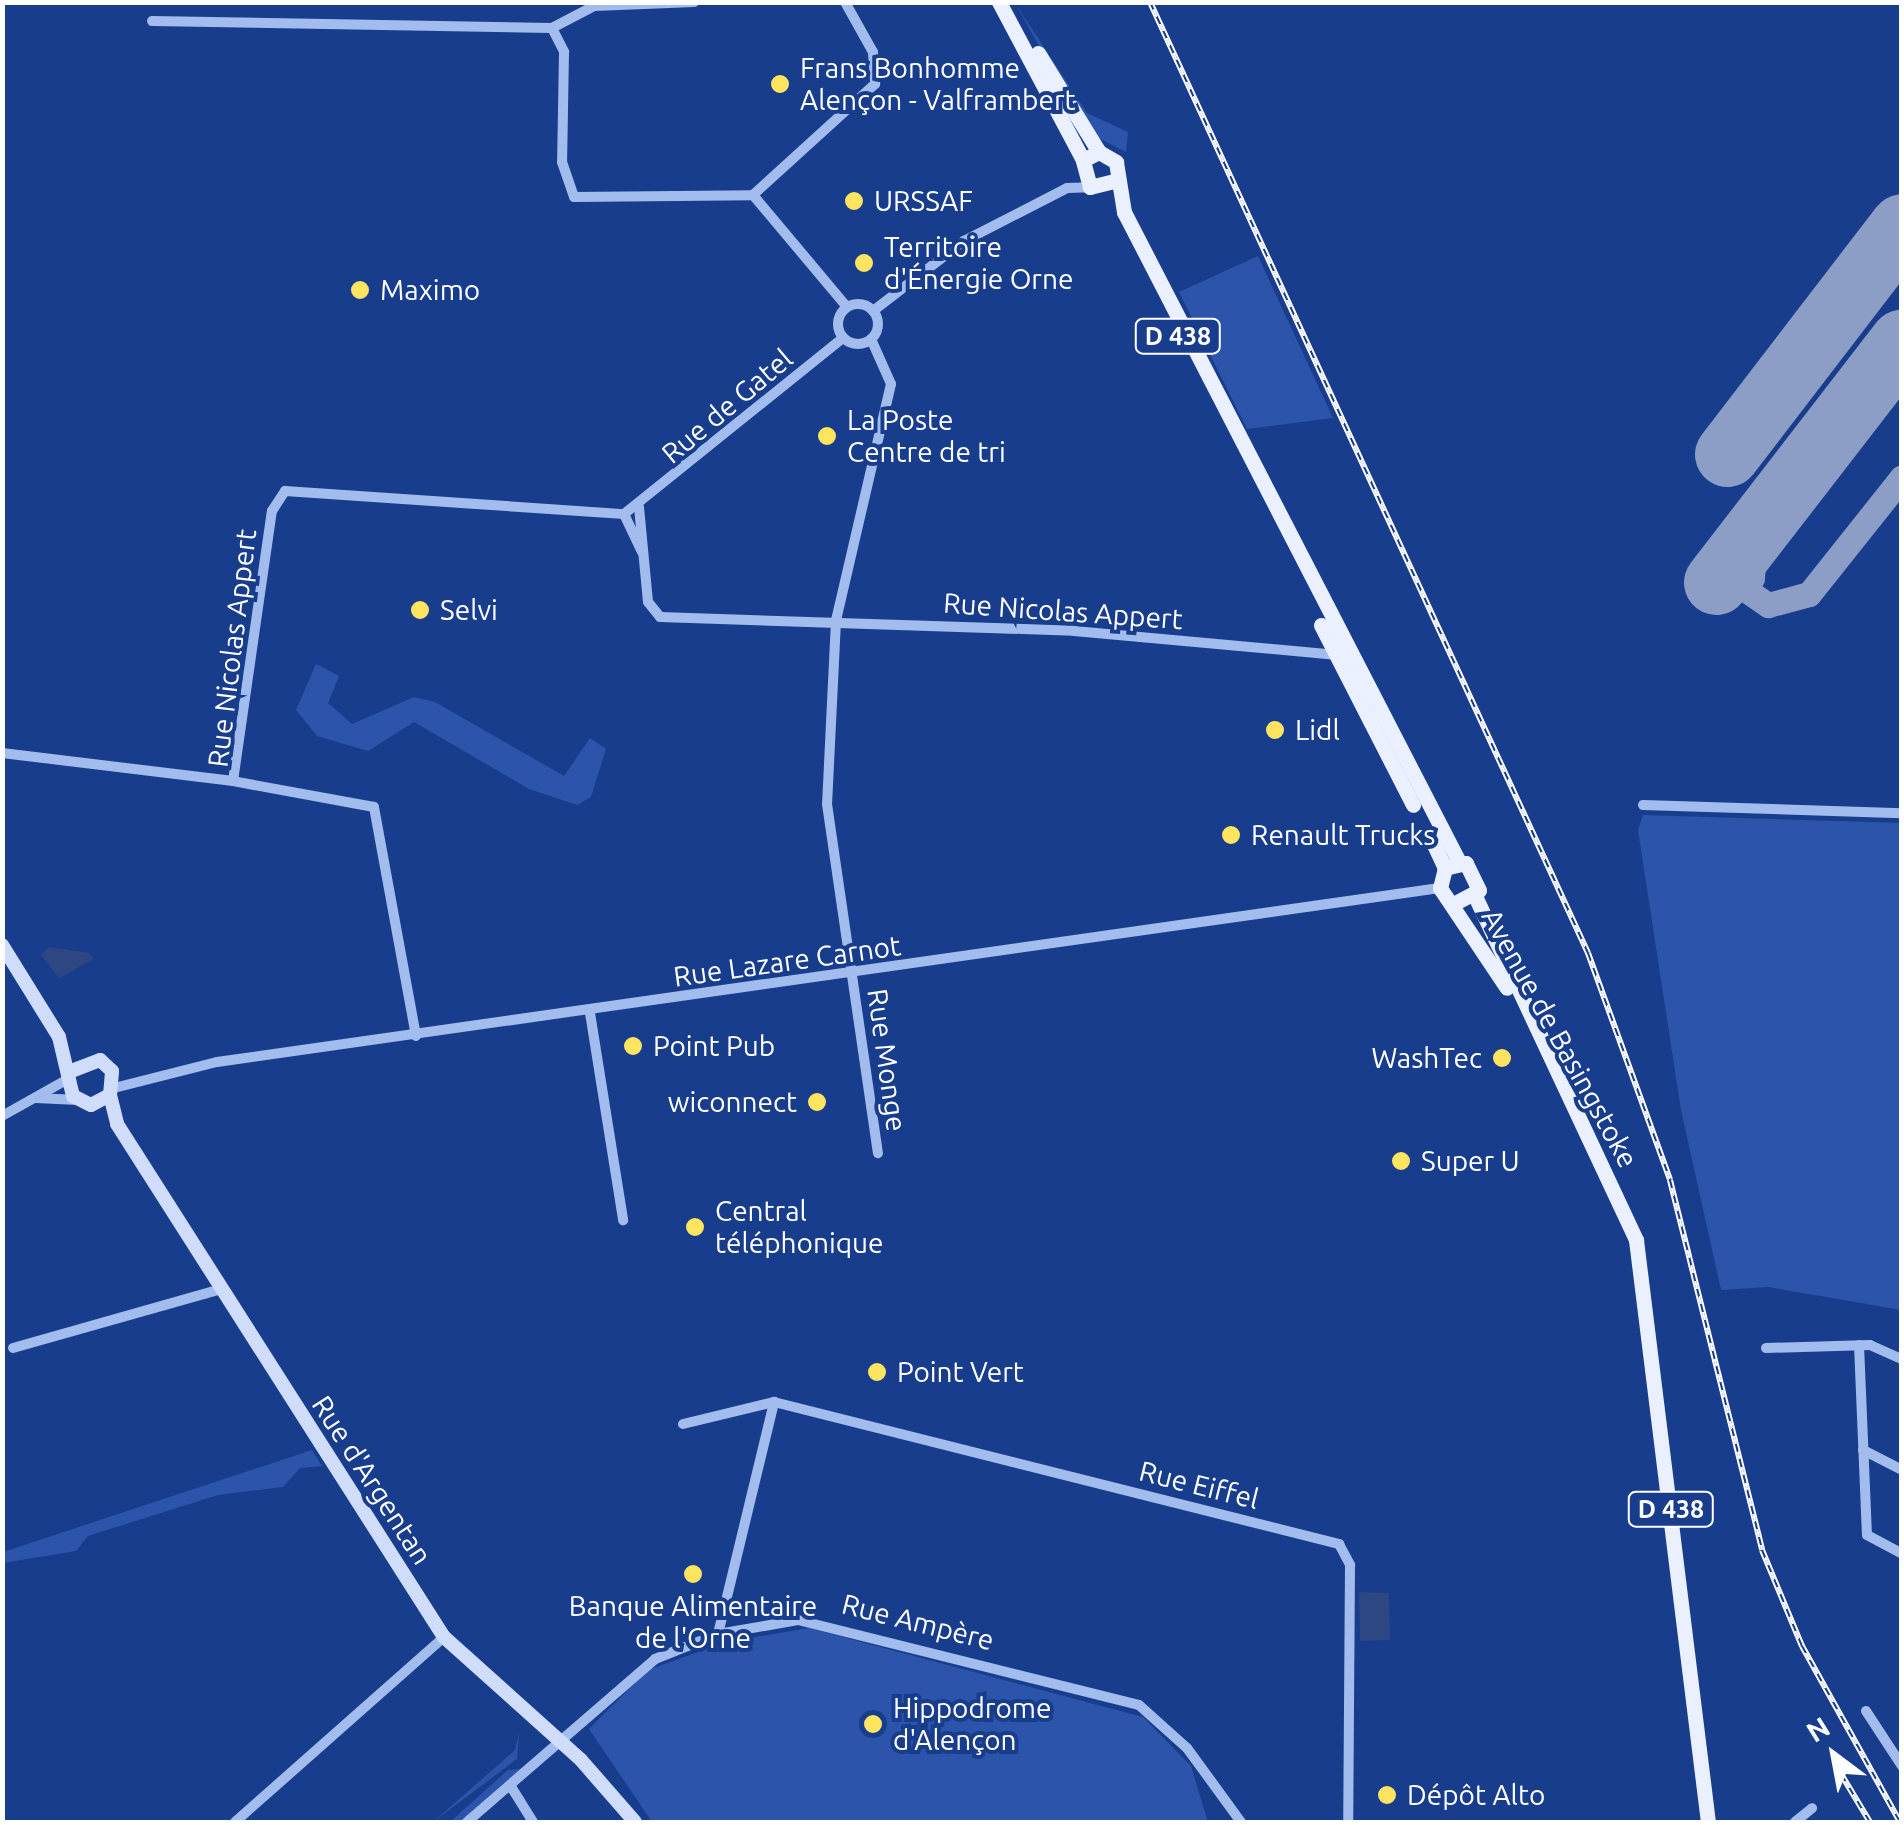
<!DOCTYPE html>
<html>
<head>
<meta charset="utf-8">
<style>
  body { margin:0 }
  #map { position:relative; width:1904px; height:1825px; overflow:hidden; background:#183d8c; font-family:Ubuntu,sans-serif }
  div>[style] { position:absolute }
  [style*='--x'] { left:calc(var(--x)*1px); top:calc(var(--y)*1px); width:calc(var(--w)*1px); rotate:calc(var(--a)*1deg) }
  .green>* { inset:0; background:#2b54aa }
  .water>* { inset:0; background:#2d4782 }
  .taxiway>* { height:25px; margin:-12.5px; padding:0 12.5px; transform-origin:12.5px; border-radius:12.5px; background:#8c9ec6 }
  .runway>* { height:65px; margin:-32.5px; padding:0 32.5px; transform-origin:32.5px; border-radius:32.5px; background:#8c9ec6 }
  .minor>* { height:10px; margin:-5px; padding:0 5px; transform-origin:5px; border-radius:5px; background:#a3bcee }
  .minor>.ring { margin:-5px; padding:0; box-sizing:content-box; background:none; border:10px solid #a3bcee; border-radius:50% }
  .secondary>* { height:14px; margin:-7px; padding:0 7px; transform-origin:7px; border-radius:7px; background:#d0ddfa }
  .primary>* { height:15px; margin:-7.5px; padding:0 7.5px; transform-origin:7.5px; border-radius:7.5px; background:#eaf0ff }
  .rail>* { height:6px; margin-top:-3px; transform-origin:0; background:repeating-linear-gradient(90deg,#183d8c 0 8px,#fff 0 16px); box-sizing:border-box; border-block:2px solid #fff }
  .dots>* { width:28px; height:28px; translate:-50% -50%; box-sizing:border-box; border:5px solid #183d8c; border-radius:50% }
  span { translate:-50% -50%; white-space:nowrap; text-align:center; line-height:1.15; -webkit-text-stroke:8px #183d8c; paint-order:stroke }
  .shield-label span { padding:2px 8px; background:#183d8c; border:2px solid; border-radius:8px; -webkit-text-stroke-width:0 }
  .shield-label { font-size:25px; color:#fff; font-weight:700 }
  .poi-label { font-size:28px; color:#fff }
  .left { translate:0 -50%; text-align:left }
  .right { translate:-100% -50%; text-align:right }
  .street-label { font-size:28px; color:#fff }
  .frame { position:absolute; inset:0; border:5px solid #fff; pointer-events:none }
  .north { position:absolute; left:1784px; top:1705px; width:100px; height:100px; -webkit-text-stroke:8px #183d8c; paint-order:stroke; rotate:328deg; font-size:28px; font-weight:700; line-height:40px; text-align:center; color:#fff }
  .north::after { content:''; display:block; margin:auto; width:35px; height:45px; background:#fff; clip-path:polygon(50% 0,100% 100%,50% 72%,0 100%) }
</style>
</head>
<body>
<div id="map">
  <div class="green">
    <div style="clip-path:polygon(1015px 3px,1087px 113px,1128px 132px,1126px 152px,1088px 133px)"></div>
    <div style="clip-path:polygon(1258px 256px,1333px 418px,1247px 429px,1179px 292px)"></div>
    <div style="clip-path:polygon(316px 664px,339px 676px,328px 703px,352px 724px,414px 697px,435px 702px,564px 776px,590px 738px,606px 749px,591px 797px,577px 805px,529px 789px,414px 722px,368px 751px,317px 736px,296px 710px)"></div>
    <div style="clip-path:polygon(1643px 815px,1901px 823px,1901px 1310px,1768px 1287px,1721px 1290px,1681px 1110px,1638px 830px)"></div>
    <div style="clip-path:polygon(312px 1450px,322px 1466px,300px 1468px,283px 1487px,218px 1495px,88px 1536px,76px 1551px,3px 1563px,3px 1552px)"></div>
    <div style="clip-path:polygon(809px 1628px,1143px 1717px,1191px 1766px,1208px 1822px,652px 1822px,589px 1729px,648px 1670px,726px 1642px)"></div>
    <div style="clip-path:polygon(519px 1733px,517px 1759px,433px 1822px,515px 1750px)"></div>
    <div style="clip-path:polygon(521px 1769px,460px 1822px,450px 1822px,508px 1770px)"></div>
  </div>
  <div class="water">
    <div style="clip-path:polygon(49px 947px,89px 953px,94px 959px,59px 978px,41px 955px)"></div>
    <div style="clip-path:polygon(1359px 1592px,1389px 1593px,1390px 1640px,1360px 1641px)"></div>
  </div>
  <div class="taxiway">
    <div style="--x:1723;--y:574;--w:55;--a:34.6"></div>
    <div style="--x:1768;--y:605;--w:42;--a:-15"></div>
    <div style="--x:1809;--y:594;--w:149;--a:-51.5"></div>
    <div style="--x:1728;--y:582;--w:24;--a:-9"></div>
    <div style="--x:1752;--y:578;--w:47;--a:-86.3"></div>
  </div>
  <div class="runway">
    <div style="--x:1727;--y:454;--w:287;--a:-52.5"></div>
    <div style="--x:1716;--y:582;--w:304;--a:-52.3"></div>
  </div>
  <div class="minor">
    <div style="--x:845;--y:2;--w:57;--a:60.8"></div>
    <div style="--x:873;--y:52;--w:32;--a:86"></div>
    <div style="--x:875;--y:84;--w:165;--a:137.7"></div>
    <div style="--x:753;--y:195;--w:146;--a:50"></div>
    <div style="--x:152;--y:21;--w:400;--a:1"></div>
    <div style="--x:552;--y:28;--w:27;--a:63"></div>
    <div style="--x:564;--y:52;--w:110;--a:91"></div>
    <div style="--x:562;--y:162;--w:37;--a:71"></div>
    <div style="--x:574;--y:197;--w:179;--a:-0.6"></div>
    <div style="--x:552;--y:28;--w:47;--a:-27.6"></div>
    <div style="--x:594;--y:6;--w:100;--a:-2.3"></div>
    <div class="ring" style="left:838px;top:304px;width:30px;height:30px"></div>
    <div style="--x:873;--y:311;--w:115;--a:-37.6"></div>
    <div style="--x:964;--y:241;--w:116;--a:-27.2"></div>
    <div style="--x:1067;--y:188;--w:23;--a:-2"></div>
    <div style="--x:871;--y:339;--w:49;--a:66"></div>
    <div style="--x:891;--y:384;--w:243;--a:103.1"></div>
    <div style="--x:836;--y:621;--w:183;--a:92.8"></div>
    <div style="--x:827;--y:804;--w:353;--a:81.7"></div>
    <div style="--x:639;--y:507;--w:95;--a:84.6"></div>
    <div style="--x:648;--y:602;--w:19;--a:51"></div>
    <div style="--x:660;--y:617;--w:414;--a:1.9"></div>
    <div style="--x:1074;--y:631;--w:267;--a:5.2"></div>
    <div style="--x:624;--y:514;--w:42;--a:64.7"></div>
    <div style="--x:2;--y:753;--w:233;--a:6.9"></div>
    <div style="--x:1643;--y:805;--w:259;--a:1.8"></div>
    <div style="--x:590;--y:1013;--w:210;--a:80.9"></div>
    <div style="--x:416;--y:1036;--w:233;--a:-100.4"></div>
    <div style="--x:374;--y:807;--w:143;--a:-169.6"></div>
    <div style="--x:233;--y:781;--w:273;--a:-81.8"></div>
    <div style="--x:272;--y:511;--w:24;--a:-57"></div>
    <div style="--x:285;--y:491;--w:340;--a:3.9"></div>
    <div style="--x:624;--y:514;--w:281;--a:-38.8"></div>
    <div style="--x:114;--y:1088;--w:106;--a:-14.2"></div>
    <div style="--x:217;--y:1062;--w:1235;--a:-8.1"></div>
    <div style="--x:36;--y:1098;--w:42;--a:2.7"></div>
    <div style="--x:2;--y:1116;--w:76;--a:-29.3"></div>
    <div style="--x:1859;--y:1345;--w:190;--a:87.6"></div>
    <div style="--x:1867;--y:1535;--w:40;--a:28"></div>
    <div style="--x:13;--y:1348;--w:217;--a:-15.8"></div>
    <div style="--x:1766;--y:1348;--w:104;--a:-1.7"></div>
    <div style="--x:1870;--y:1345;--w:35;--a:24"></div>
    <div style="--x:683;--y:1424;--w:94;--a:-13.6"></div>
    <div style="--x:774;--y:1402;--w:583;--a:14.11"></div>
    <div style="--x:1339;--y:1544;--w:24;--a:62"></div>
    <div style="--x:1350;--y:1565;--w:257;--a:90.4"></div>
    <div style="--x:1863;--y:1450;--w:44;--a:27.1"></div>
    <div style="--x:718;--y:1634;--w:239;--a:-76.4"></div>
    <div style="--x:1866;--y:1711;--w:66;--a:56.8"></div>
    <div style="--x:510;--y:1785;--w:44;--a:58.1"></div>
    <div style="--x:235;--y:1822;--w:279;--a:-41.5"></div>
    <div style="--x:467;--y:1822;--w:249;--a:-40.9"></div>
    <div style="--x:655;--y:1659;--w:68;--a:-21.6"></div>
    <div style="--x:718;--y:1634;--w:81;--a:-9.9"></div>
    <div style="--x:798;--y:1620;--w:351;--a:14"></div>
    <div style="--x:1139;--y:1705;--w:64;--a:41.9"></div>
    <div style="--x:1187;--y:1748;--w:92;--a:53.9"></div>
    <div style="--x:1795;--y:1822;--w:22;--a:-39"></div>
  </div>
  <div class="secondary">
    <div style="--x:2;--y:945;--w:108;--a:58.2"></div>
    <div style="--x:59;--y:1037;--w:61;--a:76.7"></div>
    <div style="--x:73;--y:1096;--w:20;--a:27"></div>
    <div style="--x:91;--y:1105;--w:21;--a:-28"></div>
    <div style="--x:110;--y:1095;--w:24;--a:-85"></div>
    <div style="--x:112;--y:1071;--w:16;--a:-137"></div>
    <div style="--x:100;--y:1060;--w:31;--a:159"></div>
    <div style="--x:110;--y:1095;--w:30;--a:76"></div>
    <div style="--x:117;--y:1124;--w:608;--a:57.49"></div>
    <div style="--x:444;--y:1637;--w:184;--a:41.9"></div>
    <div style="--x:581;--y:1760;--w:82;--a:48.9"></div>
  </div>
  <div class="primary">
    <div style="--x:999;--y:2;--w:179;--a:62"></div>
    <div style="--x:1038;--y:53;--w:116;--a:58.4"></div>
    <div style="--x:1114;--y:181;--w:25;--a:166"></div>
    <div style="--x:1090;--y:187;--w:28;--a:-105"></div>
    <div style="--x:1083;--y:160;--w:18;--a:-27"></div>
    <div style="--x:1099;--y:152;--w:20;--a:30"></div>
    <div style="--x:1116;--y:162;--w:51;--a:80.9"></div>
    <div style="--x:1124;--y:212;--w:731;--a:62.73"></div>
    <div style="--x:1321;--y:625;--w:202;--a:62.9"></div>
    <div style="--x:1429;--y:834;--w:38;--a:65"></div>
    <div style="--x:1475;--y:896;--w:380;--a:64.9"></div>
    <div style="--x:1636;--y:1240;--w:586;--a:82.95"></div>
    <div style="--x:1455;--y:903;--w:27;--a:-28"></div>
    <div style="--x:1479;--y:890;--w:30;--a:-116"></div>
    <div style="--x:1466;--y:863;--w:22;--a:167"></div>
    <div style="--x:1445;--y:868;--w:21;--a:104"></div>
    <div style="--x:1440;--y:888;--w:120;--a:56.2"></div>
  </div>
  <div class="rail">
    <div style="--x:1150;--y:2;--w:1047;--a:65.27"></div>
    <div style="--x:1588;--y:953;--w:241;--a:70.1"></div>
    <div style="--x:1670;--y:1180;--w:381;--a:76"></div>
    <div style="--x:1762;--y:1550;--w:104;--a:67.4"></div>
    <div style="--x:1802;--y:1646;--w:201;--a:60.9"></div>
    <div style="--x:1841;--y:1774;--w:56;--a:58.9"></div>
  </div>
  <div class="dots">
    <div style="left:780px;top:84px;background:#ffe460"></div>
    <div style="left:854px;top:201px;background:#ffe460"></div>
    <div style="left:864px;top:263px;background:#ffe460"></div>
    <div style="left:360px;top:290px;background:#ffe460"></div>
    <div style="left:827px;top:436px;background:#ffe460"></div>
    <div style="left:420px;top:610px;background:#ffe460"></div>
    <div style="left:1275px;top:730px;background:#ffe460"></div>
    <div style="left:1231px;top:835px;background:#ffe460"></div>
    <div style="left:633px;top:1046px;background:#ffe460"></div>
    <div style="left:1502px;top:1058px;background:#ffe460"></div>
    <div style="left:817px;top:1102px;background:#ffe460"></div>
    <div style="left:1401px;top:1161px;background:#ffe460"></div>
    <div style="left:695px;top:1227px;background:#ffe460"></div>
    <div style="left:877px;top:1372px;background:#ffe460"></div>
    <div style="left:693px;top:1574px;background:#ffe460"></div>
    <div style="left:873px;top:1724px;background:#ffe460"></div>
    <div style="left:1387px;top:1795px;background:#ffe460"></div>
  </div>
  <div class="shield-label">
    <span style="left:1178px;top:336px">D 438</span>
    <span style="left:1671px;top:1509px">D 438</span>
  </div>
  <div class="poi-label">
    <span class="left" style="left:800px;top:84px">Frans Bonhomme<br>Alençon - Valframbert</span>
    <span class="left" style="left:874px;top:201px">URSSAF</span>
    <span class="left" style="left:884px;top:263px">Territoire<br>d'Énergie Orne</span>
    <span class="left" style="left:380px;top:290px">Maximo</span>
    <span class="left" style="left:847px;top:436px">La Poste<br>Centre de tri</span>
    <span class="left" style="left:440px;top:610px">Selvi</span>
    <span class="left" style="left:1295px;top:730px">Lidl</span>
    <span class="left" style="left:1251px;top:835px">Renault Trucks</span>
    <span class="left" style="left:653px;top:1046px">Point Pub</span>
    <span class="right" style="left:1482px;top:1058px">WashTec</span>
    <span class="right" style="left:797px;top:1102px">wiconnect</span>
    <span class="left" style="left:1421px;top:1161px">Super U</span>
    <span class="left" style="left:715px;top:1227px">Central<br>téléphonique</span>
    <span class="left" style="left:897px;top:1372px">Point Vert</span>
    <span style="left:693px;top:1622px">Banque Alimentaire<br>de l'Orne</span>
    <span class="left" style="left:893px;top:1724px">Hippodrome<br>d'Alençon</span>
    <span class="left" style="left:1407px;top:1795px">Dépôt Alto</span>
  </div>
  <div class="street-label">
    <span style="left:727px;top:406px;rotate:-40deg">Rue de Gatel</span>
    <span style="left:1063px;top:611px;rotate:4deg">Rue Nicolas Appert</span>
    <span style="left:232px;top:648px;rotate:-83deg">Rue Nicolas Appert</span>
    <span style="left:787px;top:961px;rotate:-8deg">Rue Lazare Carnot</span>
    <span style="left:1560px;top:1038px;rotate:61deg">Avenue de Basingstoke</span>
    <span style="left:887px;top:1060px;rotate:82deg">Rue Monge</span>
    <span style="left:372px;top:1480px;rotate:57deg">Rue d'Argentan</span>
    <span style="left:1199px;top:1485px;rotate:14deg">Rue Eiffel</span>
    <span style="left:918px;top:1622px;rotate:14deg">Rue Ampère</span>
  </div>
  <div class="frame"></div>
  <div class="north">N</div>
</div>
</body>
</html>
